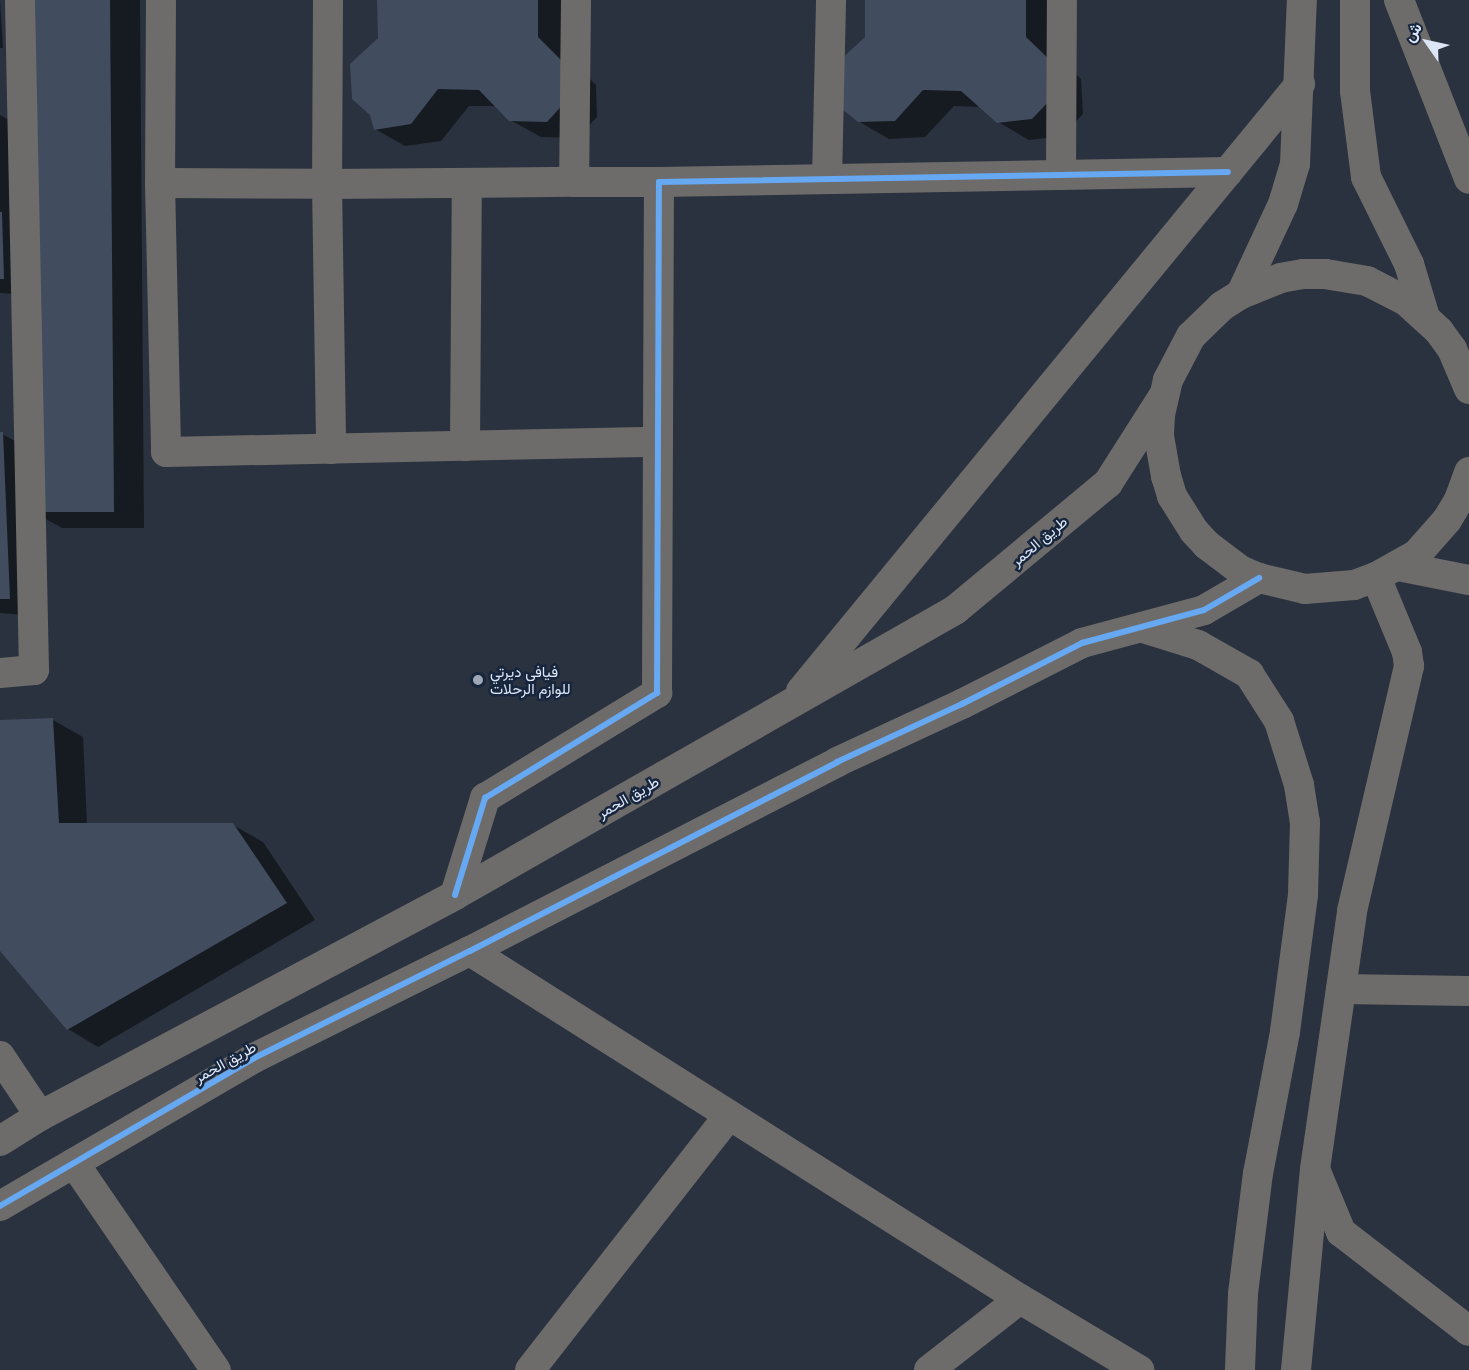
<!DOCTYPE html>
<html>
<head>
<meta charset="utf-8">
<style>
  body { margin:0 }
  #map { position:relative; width:1469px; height:1370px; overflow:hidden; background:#2a323f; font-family:"Golos Text",Vazirmatn,sans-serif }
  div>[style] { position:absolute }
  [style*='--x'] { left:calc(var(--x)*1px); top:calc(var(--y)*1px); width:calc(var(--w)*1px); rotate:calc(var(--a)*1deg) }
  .shadow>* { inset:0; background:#0007 }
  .building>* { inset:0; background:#414c5e }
  .minor>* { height:30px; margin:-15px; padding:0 15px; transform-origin:15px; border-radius:15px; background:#6e6c6a }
  .cycleway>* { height:6px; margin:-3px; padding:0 3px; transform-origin:3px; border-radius:3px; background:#66a8f1 }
  .dots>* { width:16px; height:16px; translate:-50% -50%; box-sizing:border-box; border:3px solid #17263d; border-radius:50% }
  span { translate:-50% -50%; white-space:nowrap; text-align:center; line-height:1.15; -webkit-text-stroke:5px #17263d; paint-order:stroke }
  .street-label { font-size:15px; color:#dce6f6 }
  .poi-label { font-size:15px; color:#dce6f6 }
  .left { translate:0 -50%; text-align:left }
  .north { position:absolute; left:1397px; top:12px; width:60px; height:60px; -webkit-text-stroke:4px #17263d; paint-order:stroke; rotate:304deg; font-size:16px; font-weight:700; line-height:24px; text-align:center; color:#dce6f6 }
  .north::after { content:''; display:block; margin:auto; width:21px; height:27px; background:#dce6f6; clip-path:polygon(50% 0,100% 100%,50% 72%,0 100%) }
</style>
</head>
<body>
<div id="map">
  <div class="shadow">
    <div style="clip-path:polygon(0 0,3px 48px,0 48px)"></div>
    <div style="clip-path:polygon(29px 0,140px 0,144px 528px,62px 528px,35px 513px,39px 616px,0 613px,0 433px,32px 450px,31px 295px,0 293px,0 115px,30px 132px)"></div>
    <div style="clip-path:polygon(379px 0,568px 0,567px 56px,596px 85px,597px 117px,577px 138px,541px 137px,510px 120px,497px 106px,469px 106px,441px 141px,405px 146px,375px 129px)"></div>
    <div style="clip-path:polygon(867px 0,1056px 0,1055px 56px,1081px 79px,1083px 114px,1062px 136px,1029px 140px,998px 122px,981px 107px,954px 106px,925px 137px,889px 139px,858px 121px,867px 38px)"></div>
    <div style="clip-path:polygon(53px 720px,83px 737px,87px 824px,233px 825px,263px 842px,315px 920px,98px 1047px,68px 1029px,0 949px,0 721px)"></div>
  </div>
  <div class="building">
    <div style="clip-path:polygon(28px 0,110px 0,114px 512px,30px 512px)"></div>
    <div style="clip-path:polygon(377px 0,538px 0,538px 37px,567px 66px,567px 100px,547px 122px,509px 121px,479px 90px,438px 89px,411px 124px,374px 130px,370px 115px,352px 99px,350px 64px,378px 38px)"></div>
    <div style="clip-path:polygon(865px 0,1026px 0,1026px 37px,1051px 61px,1053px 97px,1032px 119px,997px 123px,961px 91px,923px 90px,895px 121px,858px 122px,837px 105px,837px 63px,865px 37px)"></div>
    <div style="clip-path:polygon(0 212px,2px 212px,4px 279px,0 279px)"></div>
    <div style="clip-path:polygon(0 432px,3px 432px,10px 599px,0 599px)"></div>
    <div style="clip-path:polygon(53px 718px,59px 823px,233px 823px,287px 903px,67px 1030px,0 951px,0 720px)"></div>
  </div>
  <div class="minor">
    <div style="--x:161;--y:0;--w:183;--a:90.3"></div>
    <div style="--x:160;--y:183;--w:269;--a:88.7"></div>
    <div style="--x:166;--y:452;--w:492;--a:-1.2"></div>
    <div style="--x:328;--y:0;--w:184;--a:90.3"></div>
    <div style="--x:327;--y:184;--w:247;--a:-0.5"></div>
    <div style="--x:576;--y:0;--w:182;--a:90.6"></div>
    <div style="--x:574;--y:182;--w:85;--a:0"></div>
    <div style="--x:1355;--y:0;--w:91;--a:90"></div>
    <div style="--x:1355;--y:91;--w:87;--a:82.7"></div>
    <div style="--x:1366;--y:177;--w:97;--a:63.7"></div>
    <div style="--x:1409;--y:264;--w:52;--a:73.3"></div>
    <div style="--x:1399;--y:0;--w:192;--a:68.6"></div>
    <div style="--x:1061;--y:175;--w:175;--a:-89.7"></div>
    <div style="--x:827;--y:179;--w:179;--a:-88.7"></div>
    <div style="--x:160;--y:183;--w:167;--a:0.3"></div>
    <div style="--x:327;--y:184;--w:265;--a:89.1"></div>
    <div style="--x:1241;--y:294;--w:99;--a:-65"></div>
    <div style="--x:1283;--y:204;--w:42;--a:-73.3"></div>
    <div style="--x:1295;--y:164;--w:164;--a:-87.6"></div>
    <div style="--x:1469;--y:389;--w:43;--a:-113"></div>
    <div style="--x:1452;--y:349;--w:22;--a:-126"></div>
    <div style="--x:1439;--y:331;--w:45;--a:-137.7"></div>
    <div style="--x:1406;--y:301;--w:44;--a:-152.9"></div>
    <div style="--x:1367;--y:281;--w:43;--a:-170.5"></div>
    <div style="--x:1325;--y:274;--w:22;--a:180"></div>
    <div style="--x:1303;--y:274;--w:22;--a:170"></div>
    <div style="--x:1281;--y:278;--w:43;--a:158.2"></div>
    <div style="--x:1241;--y:294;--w:22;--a:148"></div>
    <div style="--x:1222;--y:306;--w:43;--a:135.9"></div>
    <div style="--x:1191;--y:336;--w:50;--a:117.6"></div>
    <div style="--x:1168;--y:380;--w:36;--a:103"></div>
    <div style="--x:1160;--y:415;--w:21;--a:93"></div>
    <div style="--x:1159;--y:436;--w:41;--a:80.1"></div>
    <div style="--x:1166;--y:476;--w:21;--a:73"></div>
    <div style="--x:1172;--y:496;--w:41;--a:57.8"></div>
    <div style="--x:1194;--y:531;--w:19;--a:47"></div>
    <div style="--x:1207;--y:545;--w:41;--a:37.1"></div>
    <div style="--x:1240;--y:570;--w:21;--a:23"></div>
    <div style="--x:1259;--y:578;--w:47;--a:13.4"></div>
    <div style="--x:1305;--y:589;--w:49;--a:-4.7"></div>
    <div style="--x:1354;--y:585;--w:23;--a:-20"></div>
    <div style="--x:1376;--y:577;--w:47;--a:-29.3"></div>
    <div style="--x:1417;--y:554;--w:45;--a:-48.6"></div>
    <div style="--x:1447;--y:520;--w:23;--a:-59"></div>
    <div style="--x:1459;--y:500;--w:30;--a:-70"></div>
    <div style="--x:465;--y:446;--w:263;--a:-89.6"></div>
    <div style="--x:1398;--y:566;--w:72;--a:11.2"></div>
    <div style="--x:1143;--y:628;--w:58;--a:17.2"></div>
    <div style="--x:1198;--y:645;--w:59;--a:29.6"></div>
    <div style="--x:1249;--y:674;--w:56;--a:57.4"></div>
    <div style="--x:1279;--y:721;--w:67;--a:72.6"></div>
    <div style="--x:1299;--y:785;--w:37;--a:81"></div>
    <div style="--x:1305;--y:822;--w:73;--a:91.6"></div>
    <div style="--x:1303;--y:895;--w:138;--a:97.5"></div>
    <div style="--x:1285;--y:1032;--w:144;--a:100.8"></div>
    <div style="--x:1258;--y:1173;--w:122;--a:97.1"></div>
    <div style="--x:1243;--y:1294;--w:76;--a:92.3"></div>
    <div style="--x:0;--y:673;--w:34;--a:-5"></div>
    <div style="--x:34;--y:670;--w:670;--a:-91.2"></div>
    <div style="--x:801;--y:691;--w:786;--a:-50.58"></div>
    <div style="--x:455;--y:895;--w:102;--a:-72.8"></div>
    <div style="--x:485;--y:798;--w:202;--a:-31.4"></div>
    <div style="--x:657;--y:693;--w:511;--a:-89.78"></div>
    <div style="--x:659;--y:182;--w:569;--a:-1.01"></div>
    <div style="--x:470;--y:951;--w:651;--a:32.32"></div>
    <div style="--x:1020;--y:1299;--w:139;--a:30.8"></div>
    <div style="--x:1341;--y:989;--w:128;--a:0.9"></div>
    <div style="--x:0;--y:1056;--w:72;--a:56.3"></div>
    <div style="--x:0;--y:1141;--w:47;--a:-32"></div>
    <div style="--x:40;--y:1116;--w:470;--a:-28"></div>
    <div style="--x:455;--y:895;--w:576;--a:-29.68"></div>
    <div style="--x:955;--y:610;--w:199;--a:-39.7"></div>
    <div style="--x:1108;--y:483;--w:104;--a:-57.5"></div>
    <div style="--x:74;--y:1163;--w:251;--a:55.6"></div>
    <div style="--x:1317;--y:1174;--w:63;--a:67.5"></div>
    <div style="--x:1341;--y:1232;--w:162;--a:37.7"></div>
    <div style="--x:0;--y:1206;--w:294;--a:-30.2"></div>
    <div style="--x:254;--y:1058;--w:241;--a:-26.4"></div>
    <div style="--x:470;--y:951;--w:413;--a:-27.2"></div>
    <div style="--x:837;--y:762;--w:138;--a:-24.9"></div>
    <div style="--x:962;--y:704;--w:135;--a:-26.9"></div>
    <div style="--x:1082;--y:643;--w:126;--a:-15.1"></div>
    <div style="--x:1204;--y:610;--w:64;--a:-30.2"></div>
    <div style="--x:530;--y:1370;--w:323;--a:-52"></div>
    <div style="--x:929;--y:1370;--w:115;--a:-38"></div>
    <div style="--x:1296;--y:1370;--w:202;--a:-84.6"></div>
    <div style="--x:1315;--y:1169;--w:261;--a:-81.8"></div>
    <div style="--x:1352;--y:911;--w:252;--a:-76.9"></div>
    <div style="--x:1409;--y:666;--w:14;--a:-98"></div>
    <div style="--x:1407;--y:652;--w:81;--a:-112.5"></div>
  </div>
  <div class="cycleway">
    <div style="--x:455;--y:895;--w:102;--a:-72.8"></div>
    <div style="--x:485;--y:798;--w:202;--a:-31.4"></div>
    <div style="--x:657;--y:693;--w:511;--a:-89.78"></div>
    <div style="--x:659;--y:182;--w:569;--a:-1.01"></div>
    <div style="--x:0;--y:1206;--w:294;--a:-30.2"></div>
    <div style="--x:254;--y:1058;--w:241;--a:-26.4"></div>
    <div style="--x:470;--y:951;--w:413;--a:-27.2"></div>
    <div style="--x:837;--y:762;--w:138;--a:-24.9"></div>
    <div style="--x:962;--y:704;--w:135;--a:-26.9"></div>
    <div style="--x:1082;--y:643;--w:126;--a:-15.1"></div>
    <div style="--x:1204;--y:610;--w:64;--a:-30.2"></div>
  </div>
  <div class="dots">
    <div style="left:478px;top:680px;background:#9ea7b6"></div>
  </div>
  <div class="street-label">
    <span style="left:1039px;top:541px;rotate:-40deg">طريق الحمر</span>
    <span style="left:628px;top:797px;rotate:-30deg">طريق الحمر</span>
    <span style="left:225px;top:1062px;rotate:-29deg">طريق الحمر</span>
  </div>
  <div class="poi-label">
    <span class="left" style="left:490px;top:680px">فيافي ديرتي<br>للوازم الرحلات</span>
  </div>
  <div class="north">ش</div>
</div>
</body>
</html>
